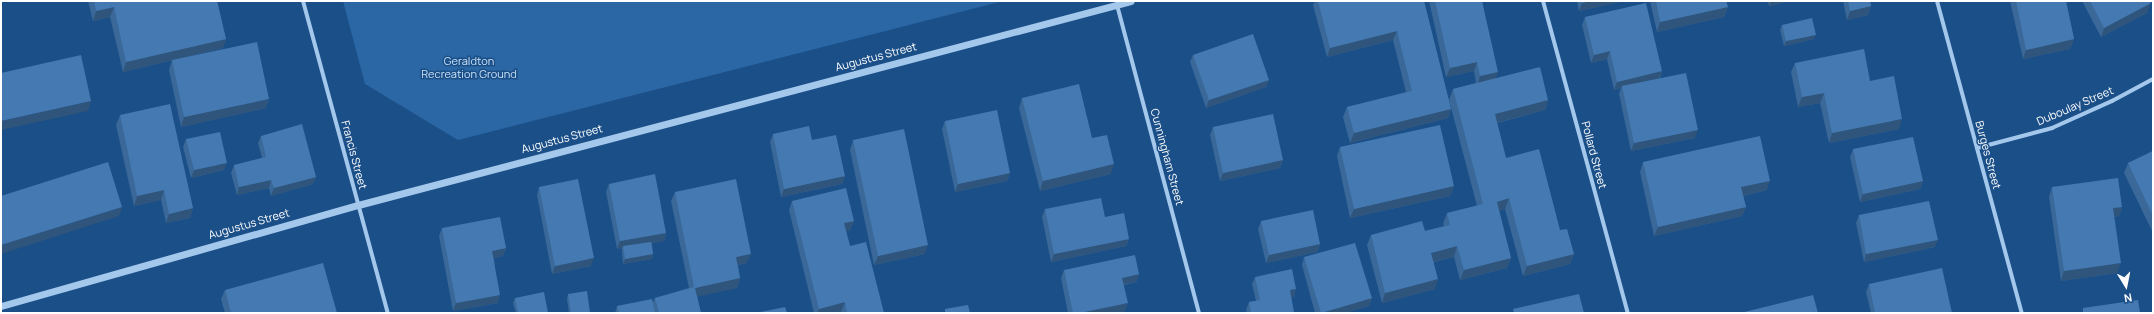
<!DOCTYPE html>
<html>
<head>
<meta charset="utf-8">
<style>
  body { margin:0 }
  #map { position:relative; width:2154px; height:314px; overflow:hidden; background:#1b4f88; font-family:Manrope,sans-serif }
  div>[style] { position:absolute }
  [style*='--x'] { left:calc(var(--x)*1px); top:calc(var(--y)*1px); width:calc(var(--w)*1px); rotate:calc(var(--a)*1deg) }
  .green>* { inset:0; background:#2b67a5 }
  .minor>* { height:4px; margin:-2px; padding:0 2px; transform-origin:2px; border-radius:2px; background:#a4c8ec }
  .tertiary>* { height:7px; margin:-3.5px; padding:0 3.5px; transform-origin:3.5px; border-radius:3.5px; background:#a4c8ec }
  .wall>* { inset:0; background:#3a6898 }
  .shaded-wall>* { inset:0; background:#30557c }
  .building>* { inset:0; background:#4479b1 }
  span { translate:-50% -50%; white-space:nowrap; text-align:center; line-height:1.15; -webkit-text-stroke:3px #1b4f88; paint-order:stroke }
  .street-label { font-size:11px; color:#fff }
  .park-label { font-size:11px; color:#c9e1f9 }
  .frame { position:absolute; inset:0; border:2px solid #fff; pointer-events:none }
  .north { position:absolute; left:2106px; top:266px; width:40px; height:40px; -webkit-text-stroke:3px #1b4f88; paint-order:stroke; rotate:170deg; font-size:11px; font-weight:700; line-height:16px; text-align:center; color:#fff }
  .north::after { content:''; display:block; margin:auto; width:14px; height:18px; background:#fff; clip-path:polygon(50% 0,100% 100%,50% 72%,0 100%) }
</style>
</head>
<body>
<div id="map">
  <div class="green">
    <div style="clip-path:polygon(343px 1px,1003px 1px,458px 140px,365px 84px)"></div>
  </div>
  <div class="minor">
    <div style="--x:303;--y:1;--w:323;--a:74.8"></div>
    <div style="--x:1543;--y:1;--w:323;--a:74.8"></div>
    <div style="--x:1937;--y:1;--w:323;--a:74.8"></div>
    <div style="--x:1117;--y:5;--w:319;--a:75.1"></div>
    <div style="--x:1977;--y:148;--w:78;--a:-14.9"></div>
    <div style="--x:2052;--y:128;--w:66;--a:-24.2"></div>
    <div style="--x:2112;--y:101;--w:47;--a:-28.2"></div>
  </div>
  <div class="tertiary">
    <div style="--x:1;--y:306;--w:371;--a:-15.8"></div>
    <div style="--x:358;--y:205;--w:799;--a:-14.78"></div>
  </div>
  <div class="wall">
    <div style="clip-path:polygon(88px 1px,217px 1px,226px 39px,223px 48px,123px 72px,110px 17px,93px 21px)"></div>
    <div style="clip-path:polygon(1315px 1px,1424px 1px,1451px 109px,1448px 118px,1350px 143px,1343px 117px,1347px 107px,1406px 92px,1393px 40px,1327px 57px,1313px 5px)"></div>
    <div style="clip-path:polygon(1429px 1px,1482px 1px,1496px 78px,1548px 100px,1545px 110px,1497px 123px,1506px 158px,1560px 230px,1574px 254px,1570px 264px,1523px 276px,1505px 209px,1499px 210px,1511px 258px,1507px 268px,1460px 280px,1454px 257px,1434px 262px,1435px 289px,1382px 303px,1367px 245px,1371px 235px,1425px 231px,1444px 226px,1443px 224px,1447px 213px,1477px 206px,1449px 100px,1453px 89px,1476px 83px,1474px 71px,1446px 77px)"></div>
    <div style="clip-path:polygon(1577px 1px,1625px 1px,1579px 11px)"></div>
    <div style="clip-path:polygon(1650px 1px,1726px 1px,1728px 7px,1724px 17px,1657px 32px)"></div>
    <div style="clip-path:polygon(1768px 1px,1790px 1px,1769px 6px)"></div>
    <div style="clip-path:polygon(1843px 1px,1870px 1px,1871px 6px,1868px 15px,1847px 20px)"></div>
    <div style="clip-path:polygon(2010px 1px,2066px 1px,2074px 39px,2070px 49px,2023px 59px)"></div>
    <div style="clip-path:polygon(2082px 1px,2150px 1px,2147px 13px,2101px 37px)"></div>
    <div style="clip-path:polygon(1585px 17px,1662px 71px,1660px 79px,1695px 138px,1631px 151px,1619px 94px,1621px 88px,1614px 90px,1607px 59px,1591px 63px,1582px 25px)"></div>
    <div style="clip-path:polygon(1782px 25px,1814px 39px,1784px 46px,1780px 30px)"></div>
    <div style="clip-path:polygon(1193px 55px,1269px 80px,1266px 87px,1206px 108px,1190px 62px)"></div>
    <div style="clip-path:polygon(172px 60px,266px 108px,181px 127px,169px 70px)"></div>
    <div style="clip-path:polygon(1795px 63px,1870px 81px,1899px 129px,1829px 143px,1820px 103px,1798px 107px,1791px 72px)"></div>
    <div style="clip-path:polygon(1022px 98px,1092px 138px,1111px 174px,1040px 191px,1019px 108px)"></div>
    <div style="clip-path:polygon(120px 115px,193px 208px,190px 218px,166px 223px,161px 200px,134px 206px,116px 125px)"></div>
    <div style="clip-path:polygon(945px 121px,1010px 173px,1007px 181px,955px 192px,942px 129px)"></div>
    <div style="clip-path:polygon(1213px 127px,1283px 160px,1280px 168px,1220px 181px,1210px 135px)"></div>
    <div style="clip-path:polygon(773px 134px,812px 140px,845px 176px,842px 184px,781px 197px,770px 142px)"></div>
    <div style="clip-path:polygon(261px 136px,316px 177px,313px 184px,271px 196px,269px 188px,237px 195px,231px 173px,234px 165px,262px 158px,258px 143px)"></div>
    <div style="clip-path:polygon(186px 139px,224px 170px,191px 178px,183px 147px)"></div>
    <div style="clip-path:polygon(853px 140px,925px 254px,874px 265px,850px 150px)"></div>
    <div style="clip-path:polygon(1340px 147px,1454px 186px,1450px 196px,1350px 218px,1337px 156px)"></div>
    <div style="clip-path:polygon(1853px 149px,1923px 181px,1920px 189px,1860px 202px,1850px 157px)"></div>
    <div style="clip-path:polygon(2153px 151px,2153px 231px,2152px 231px,2124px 173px,2128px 163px)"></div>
    <div style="clip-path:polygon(1643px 162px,1767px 190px,1743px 196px,1746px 207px,1742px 216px,1654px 236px,1640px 172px)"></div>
    <div style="clip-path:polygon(609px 184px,666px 233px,664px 241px,652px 243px,653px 254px,652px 259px,623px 264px,622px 251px,622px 248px,617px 249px,606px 192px)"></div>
    <div style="clip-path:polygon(539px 187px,591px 266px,552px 274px,537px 195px)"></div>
    <div style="clip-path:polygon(2052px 187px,2122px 207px,2119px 216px,2114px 217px,2117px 273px,2061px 281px,2049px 197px)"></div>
    <div style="clip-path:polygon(675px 192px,747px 263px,738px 265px,740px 278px,737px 288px,697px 296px,701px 313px,615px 313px,617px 306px,653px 302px,655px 298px,689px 288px,671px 201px)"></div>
    <div style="clip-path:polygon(792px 201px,854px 221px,850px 230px,846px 231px,850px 246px,884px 313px,842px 313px,841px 312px,837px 313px,814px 313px,789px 210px)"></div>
    <div style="clip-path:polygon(1045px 209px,1105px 217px,1129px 239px,1126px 246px,1051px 262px,1042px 217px)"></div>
    <div style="clip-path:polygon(1859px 215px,1935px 247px,1864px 262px,1856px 223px)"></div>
    <div style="clip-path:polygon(1261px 221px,1320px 244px,1317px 252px,1266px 263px,1258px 229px)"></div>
    <div style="clip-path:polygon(442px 228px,506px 248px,503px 256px,494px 258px,498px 303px,453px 311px,439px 236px)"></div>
    <div style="clip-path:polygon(1304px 257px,1372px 298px,1369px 306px,1345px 313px,1315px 313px,1302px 265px)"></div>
    <div style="clip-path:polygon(1064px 270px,1139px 274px,1136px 282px,1124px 285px,1125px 311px,1115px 313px,1068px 313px,1061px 278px)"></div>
    <div style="clip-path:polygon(1255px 277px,1294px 297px,1291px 297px,1294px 313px,1247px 313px,1246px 310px,1249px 302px,1256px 301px,1252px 284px)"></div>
    <div style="clip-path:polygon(1869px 284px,1952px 313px,1871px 313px,1866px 292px)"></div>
    <div style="clip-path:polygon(225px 290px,337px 313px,225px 313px,221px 299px)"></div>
    <div style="clip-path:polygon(568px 294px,590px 313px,569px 313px,567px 299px)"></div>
    <div style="clip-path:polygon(515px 298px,548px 313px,516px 313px,513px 303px)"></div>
  </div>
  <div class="shaded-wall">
    <div style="clip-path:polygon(1591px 1px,1625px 1px,1579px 11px,1582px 3px)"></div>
    <div style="clip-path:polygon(1771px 1px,1790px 1px,1769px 6px)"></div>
    <div style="clip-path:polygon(2151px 3px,2147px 13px,2101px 37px,2104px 28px)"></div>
    <div style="clip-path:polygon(1871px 6px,1868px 15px,1847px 20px,1850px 11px)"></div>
    <div style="clip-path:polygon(114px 7px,110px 17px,93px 21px,96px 11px)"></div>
    <div style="clip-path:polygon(1728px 7px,1724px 17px,1657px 32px,1660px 22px)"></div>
    <div style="clip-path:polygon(1397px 31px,1393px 40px,1327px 57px,1330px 48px)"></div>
    <div style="clip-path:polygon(1816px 35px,1814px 39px,1784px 46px,1786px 41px)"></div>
    <div style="clip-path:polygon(226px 39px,223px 48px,123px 72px,126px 62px)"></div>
    <div style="clip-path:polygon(2074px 39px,2070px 49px,2023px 59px,2026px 50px)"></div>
    <div style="clip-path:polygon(1610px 51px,1607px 59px,1591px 63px,1594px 55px)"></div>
    <div style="clip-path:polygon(1477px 62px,1474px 71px,1446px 77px,1450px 68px)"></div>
    <div style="clip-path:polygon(1662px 71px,1659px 79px,1622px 86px,1621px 88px,1614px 90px,1617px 82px)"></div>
    <div style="clip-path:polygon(1498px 72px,1495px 82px,1477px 86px,1480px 76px)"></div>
    <div style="clip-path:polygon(1269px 80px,1266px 87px,1206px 108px,1209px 100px)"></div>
    <div style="clip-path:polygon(1824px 93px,1820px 103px,1798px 107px,1802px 97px)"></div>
    <div style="clip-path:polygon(269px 99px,266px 108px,181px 127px,184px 117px)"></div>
    <div style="clip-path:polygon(1548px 100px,1545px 110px,1491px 124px,1495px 114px)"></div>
    <div style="clip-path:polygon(91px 101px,88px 111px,1px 130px,1px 121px)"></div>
    <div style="clip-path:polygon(1451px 109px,1448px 118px,1350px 143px,1354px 133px)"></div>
    <div style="clip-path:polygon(1902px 119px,1899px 129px,1829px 143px,1832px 133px)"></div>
    <div style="clip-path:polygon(1698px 130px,1695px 138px,1631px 151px,1634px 143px)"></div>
    <div style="clip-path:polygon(1283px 160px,1280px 168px,1220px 181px,1223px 173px)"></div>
    <div style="clip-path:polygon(227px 163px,224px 170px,191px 178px,194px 170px)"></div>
    <div style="clip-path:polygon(1114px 164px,1111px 174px,1040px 191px,1043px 181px)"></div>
    <div style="clip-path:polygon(1010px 173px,1007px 181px,955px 192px,958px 184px)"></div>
    <div style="clip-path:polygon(845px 176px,842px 184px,781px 197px,784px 189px)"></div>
    <div style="clip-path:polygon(316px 177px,313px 184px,271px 196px,274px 188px)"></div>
    <div style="clip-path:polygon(271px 180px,269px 188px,237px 195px,239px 187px)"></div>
    <div style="clip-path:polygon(1770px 181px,1767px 190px,1738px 197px,1741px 187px)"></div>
    <div style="clip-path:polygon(1923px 181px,1920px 189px,1860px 202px,1863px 194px)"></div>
    <div style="clip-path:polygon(1454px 186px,1450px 196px,1350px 218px,1354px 209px)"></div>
    <div style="clip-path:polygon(164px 190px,161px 200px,134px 206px,137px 196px)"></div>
    <div style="clip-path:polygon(1509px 198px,1505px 209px,1493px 212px,1497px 202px)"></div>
    <div style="clip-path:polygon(122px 207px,119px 216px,1px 254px,1px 245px)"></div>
    <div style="clip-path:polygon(1746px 207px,1742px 216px,1654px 236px,1658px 227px)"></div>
    <div style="clip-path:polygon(2122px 207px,2119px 216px,2110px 218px,2113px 208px)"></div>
    <div style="clip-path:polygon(193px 208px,190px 218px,166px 223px,169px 214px)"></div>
    <div style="clip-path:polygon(854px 221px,850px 230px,841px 232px,844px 223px)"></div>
    <div style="clip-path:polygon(666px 233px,664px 241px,624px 248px,623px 246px,622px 248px,617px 249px,620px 241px)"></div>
    <div style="clip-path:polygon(1129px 239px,1126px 246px,1051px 262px,1054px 254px)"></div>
    <div style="clip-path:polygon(1938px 240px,1935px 247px,1864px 262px,1866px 254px)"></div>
    <div style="clip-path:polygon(1320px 244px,1317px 252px,1266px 263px,1269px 255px)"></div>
    <div style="clip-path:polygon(928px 245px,925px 254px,874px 265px,878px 256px)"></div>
    <div style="clip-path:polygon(1457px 246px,1454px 257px,1428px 263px,1431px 253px)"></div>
    <div style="clip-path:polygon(506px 248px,503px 256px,489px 259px,492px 251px)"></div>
    <div style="clip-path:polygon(653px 254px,652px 259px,623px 264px,625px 259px)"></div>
    <div style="clip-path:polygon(751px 254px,747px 263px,732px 266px,736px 257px)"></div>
    <div style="clip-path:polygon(1574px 254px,1570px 264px,1523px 276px,1527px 266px)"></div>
    <div style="clip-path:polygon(594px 258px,591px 266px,552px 274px,555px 266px)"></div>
    <div style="clip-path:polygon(1511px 258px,1507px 268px,1460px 280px,1464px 270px)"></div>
    <div style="clip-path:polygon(2121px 263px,2117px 273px,2061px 281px,2064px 271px)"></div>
    <div style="clip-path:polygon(1139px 274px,1136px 282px,1119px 285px,1122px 278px)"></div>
    <div style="clip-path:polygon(740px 278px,737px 288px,691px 298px,695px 288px)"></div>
    <div style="clip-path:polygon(1438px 279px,1435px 289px,1382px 303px,1385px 293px)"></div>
    <div style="clip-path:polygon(1296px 289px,1294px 297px,1287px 298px,1290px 290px)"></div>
    <div style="clip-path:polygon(500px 295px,498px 303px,453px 311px,456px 303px)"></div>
    <div style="clip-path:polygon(1372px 298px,1369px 306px,1345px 313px,1321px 313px)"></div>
    <div style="clip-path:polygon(845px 302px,841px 312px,837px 313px,817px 313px,819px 309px)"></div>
    <div style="clip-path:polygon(1128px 303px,1125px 311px,1115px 313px,1079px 313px)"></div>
  </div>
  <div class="building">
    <div style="clip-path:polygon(94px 1px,217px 1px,226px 39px,126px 62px,114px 7px,96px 11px)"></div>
    <div style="clip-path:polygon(1318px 1px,1424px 1px,1451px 109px,1354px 133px,1347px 107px,1412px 91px,1397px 31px,1330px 48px)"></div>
    <div style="clip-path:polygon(1435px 1px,1482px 1px,1498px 72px,1480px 76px,1477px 62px,1450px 68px)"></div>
    <div style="clip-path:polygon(1582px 1px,1591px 1px,1582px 3px)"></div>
    <div style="clip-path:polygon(1656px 1px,1726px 1px,1728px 7px,1660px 22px)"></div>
    <div style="clip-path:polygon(1848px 1px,1870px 1px,1871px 6px,1850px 11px)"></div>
    <div style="clip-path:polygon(2016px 1px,2066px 1px,2074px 39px,2026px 50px)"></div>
    <div style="clip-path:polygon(2090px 1px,2150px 1px,2151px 3px,2104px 28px)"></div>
    <div style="clip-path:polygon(1646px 3px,1662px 71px,1617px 82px,1610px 51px,1594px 55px,1585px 17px)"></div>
    <div style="clip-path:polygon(1812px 18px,1816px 35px,1786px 41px,1782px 25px)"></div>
    <div style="clip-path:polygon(1253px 34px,1269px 80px,1209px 100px,1193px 55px)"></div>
    <div style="clip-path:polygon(257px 42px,269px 99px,184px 117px,172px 60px)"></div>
    <div style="clip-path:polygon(1864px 49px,1870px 81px,1894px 76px,1902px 119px,1832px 133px,1824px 93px,1802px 97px,1795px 63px)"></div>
    <div style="clip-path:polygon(81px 55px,91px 101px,1px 121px,1px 73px)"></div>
    <div style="clip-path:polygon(1540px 67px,1548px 100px,1495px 114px,1506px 158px,1539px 149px,1560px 230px,1567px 229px,1574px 254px,1527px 266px,1509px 198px,1497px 202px,1511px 258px,1464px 270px,1457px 246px,1431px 253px,1438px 279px,1385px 293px,1371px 235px,1422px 221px,1425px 231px,1450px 225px,1447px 213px,1483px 204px,1453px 89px)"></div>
    <div style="clip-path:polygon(1686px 73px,1698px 130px,1634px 143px,1622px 86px)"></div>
    <div style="clip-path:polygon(1079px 84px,1092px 138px,1107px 135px,1114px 164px,1043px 181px,1022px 98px)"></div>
    <div style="clip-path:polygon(170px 104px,193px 208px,169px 214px,164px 190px,137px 196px,120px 115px)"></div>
    <div style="clip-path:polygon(997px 110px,1010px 173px,958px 184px,945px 121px)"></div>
    <div style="clip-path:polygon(1273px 114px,1283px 160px,1223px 173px,1213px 127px)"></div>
    <div style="clip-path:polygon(302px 124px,316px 177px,274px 188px,271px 180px,239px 187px,234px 165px,266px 157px,261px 136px)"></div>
    <div style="clip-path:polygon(1440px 125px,1454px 186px,1354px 209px,1340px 147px)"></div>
    <div style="clip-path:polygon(809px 126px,812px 140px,836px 135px,845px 176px,784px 189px,773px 134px)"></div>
    <div style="clip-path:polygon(904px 129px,928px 245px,878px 256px,853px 140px)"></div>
    <div style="clip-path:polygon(220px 132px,227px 163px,194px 170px,186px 139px)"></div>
    <div style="clip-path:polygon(1760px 136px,1770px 181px,1741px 187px,1746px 207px,1658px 227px,1643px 162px)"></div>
    <div style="clip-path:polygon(1913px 137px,1923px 181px,1863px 194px,1853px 149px)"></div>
    <div style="clip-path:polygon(2153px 151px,2153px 216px,2128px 163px)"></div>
    <div style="clip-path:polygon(108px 162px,122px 207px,1px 245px,1px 196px)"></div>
    <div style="clip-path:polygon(655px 174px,666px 233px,620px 241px,609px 184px)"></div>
    <div style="clip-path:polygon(2118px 178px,2122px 207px,2113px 208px,2121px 263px,2064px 271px,2052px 187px)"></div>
    <div style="clip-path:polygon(578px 179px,594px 258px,555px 266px,539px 187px)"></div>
    <div style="clip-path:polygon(736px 179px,751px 254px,736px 257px,740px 278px,695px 288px,701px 313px,659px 313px,655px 298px,694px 287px,675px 192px)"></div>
    <div style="clip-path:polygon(846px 188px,854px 221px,844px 223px,850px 246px,866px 242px,884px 313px,847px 313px,845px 302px,819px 309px,792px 201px)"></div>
    <div style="clip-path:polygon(1101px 198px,1105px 217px,1124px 213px,1129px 239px,1054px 254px,1045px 209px)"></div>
    <div style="clip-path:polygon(1929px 201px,1938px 240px,1866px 254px,1859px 215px)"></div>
    <div style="clip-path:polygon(1313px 210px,1320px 244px,1269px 255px,1261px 221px)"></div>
    <div style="clip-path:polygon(500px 217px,506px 248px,492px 251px,500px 295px,456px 303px,442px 228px)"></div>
    <div style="clip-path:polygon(651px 242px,653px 254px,625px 259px,623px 246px)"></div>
    <div style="clip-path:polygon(1355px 243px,1372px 298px,1321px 313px,1304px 257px)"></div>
    <div style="clip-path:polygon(1135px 255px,1139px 274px,1122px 278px,1128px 303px,1079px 313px,1073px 313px,1064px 270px)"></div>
    <div style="clip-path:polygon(323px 263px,337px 313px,231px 313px,225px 290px)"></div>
    <div style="clip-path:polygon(1942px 268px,1952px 313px,1875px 313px,1869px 284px)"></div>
    <div style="clip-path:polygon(1292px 269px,1296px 289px,1290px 290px,1294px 313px,1251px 313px,1249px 302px,1260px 300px,1255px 277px)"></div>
    <div style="clip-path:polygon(587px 291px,590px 313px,571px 313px,568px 294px)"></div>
    <div style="clip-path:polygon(544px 292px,548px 313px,518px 313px,515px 298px)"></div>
    <div style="clip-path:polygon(1579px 294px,1584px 313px,1514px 313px,1513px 309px)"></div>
    <div style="clip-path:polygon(1813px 295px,1818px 313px,1740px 313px)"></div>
    <div style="clip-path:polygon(652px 299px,655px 313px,619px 313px,617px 306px)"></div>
    <div style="clip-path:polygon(2138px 300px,2140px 313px,2083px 313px,2083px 308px)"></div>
    <div style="clip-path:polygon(968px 305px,970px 313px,945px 313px,945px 309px)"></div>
    <div style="clip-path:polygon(785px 307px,787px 313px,756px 313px)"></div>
  </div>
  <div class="street-label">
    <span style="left:876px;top:57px;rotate:-15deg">Augustus Street</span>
    <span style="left:2075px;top:106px;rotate:-23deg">Duboulay Street</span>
    <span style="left:562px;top:139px;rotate:-15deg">Augustus Street</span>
    <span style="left:354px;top:155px;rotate:75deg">Francis Street</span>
    <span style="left:1594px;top:155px;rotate:75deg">Pollard Street</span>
    <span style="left:1988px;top:155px;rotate:75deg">Burges Street</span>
    <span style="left:1167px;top:157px;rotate:75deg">Cunningham Street</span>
    <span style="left:249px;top:224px;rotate:-16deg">Augustus Street</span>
  </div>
  <div class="park-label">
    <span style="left:469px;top:68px">Geraldton<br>Recreation Ground</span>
  </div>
  <div class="frame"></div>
  <div class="north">N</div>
</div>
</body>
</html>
